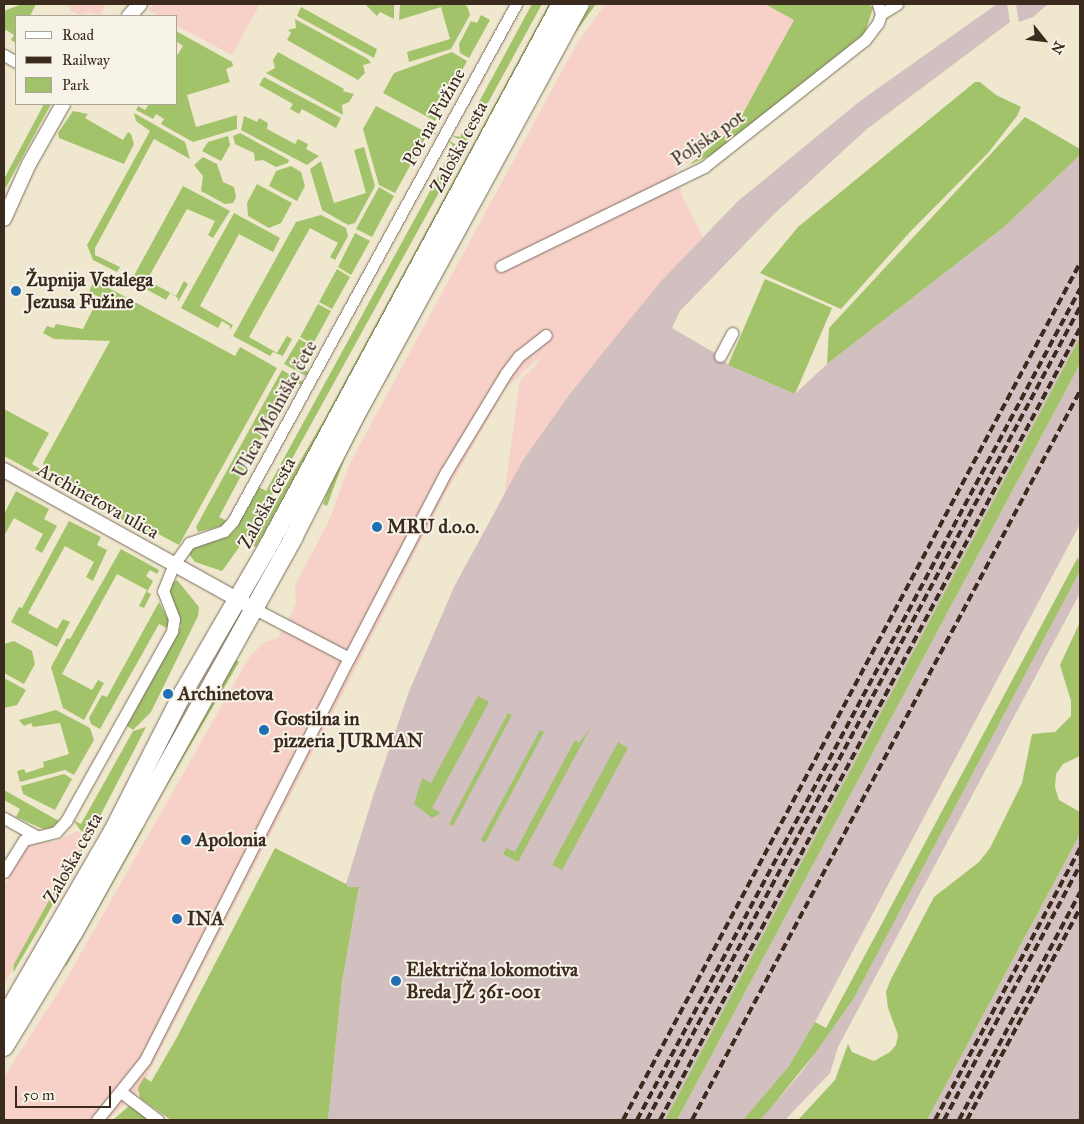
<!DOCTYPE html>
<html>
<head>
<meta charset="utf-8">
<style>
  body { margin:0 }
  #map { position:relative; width:1084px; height:1124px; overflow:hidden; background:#efe8ce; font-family:"IM FELL Great Primer",serif }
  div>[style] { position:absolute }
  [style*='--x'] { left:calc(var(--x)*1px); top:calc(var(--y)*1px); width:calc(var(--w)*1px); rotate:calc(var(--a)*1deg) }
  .built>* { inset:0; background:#f7d1c8 }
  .industrial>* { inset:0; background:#d2bfc0 }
  .green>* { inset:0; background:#a3c36b }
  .roads { filter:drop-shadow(0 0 1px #7a6c5c) drop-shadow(0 0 1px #7a6c5c) }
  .minor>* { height:11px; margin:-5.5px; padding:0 5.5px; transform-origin:5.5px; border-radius:5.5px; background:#fff }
  .tertiary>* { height:14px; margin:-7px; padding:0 7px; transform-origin:7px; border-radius:7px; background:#fff }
  .primary>* { height:18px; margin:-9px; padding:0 9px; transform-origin:9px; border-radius:9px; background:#fff }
  .rail>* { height:4px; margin-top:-2px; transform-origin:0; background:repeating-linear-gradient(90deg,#3b2a1e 0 8px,transparent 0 12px) }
  .dots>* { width:14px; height:14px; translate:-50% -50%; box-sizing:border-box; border:2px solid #f7f3e8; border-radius:50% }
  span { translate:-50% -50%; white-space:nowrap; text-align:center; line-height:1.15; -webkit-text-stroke:4px #f7f3e8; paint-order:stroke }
  .street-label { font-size:19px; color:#3b2a1e }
  .poi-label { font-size:19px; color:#3b2a1e; font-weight:700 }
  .left { translate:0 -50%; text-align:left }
  .frame { position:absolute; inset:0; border:5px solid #3b2a1e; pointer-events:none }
  .legend { position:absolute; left:15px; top:15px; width:162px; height:90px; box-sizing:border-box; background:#f7f3e8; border:1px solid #aca397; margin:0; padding:6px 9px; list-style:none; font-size:15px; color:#3b2a1e }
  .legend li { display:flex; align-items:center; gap:10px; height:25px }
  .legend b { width:25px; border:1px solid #aca397 }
  .north { position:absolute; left:1019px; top:15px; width:50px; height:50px; -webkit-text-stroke:4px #f7f3e8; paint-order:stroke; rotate:119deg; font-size:14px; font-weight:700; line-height:20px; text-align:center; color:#3b2a1e }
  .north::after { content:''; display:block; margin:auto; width:18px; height:22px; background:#3b2a1e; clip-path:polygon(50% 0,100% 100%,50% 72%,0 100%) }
  .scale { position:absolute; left:15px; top:1086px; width:96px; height:22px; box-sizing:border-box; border:2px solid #3b2a1e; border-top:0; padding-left:6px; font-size:15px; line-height:18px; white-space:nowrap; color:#3b2a1e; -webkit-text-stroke:4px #f7f3e8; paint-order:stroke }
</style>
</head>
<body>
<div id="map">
  <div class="built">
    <div style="clip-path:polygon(68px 4px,106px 4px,100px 16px,90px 13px,80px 15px,70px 10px)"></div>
    <div style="clip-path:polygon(154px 4px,260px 4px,232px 55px,176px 25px,176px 16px,160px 16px,148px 10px)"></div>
    <div style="clip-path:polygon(605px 4px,765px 4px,794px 20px,736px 126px,675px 172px,682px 196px,703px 237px,663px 279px,569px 395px,523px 460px,504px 496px,520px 380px,539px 362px,536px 360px,506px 388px,444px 496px,138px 1093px,107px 1120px,4px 1120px,4px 1077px,64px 983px,250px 656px,265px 642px,278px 638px,296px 604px,295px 585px,329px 521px,350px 463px,576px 45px)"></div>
    <div style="clip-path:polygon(95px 826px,84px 847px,72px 860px,4px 984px,4px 887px,24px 849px,38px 843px,54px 842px,78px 831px,81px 834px)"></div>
  </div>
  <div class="industrial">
    <div style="clip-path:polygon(997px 4px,1007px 4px,1010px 22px,867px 129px,774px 214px,680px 311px,672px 328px,720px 356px,728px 365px,795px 394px,827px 364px,1004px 227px,1080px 155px,1080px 337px,665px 1120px,328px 1120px,342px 982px,359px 888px,347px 887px,346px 884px,373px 796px,410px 689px,454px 587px,523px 460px,569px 395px,622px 329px,663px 279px,737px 202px,860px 101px)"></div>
    <div style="clip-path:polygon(1016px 4px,1048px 4px,1033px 17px,1019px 22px)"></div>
    <div style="clip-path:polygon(1080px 364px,1080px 524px,805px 1041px,789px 1066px,743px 1120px,677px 1120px)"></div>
    <div style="clip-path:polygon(1080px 571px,1080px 593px,838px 1047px,830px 1073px,785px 1120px,760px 1120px,800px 1074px,854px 998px)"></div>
    <div style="clip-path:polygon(1080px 834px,1080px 1120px,927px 1120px)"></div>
  </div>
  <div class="green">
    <div style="clip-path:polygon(22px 4px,36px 4px,30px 16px,16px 16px,16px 43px,11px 40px,14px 35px,6px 30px,4px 32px,4px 11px)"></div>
    <div style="clip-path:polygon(365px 4px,394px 4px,394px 19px,380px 12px,377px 16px)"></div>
    <div style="clip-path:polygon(406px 4px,462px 4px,467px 6px,470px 15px,451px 49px,409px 62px,407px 52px,450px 39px,441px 7px,399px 20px,400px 5px)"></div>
    <div style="clip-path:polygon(532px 4px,542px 4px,466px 143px,451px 135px,460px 137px)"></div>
    <div style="clip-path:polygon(549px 4px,554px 4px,327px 422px,256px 547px,251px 545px,324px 420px)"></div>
    <div style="clip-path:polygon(592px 4px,596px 4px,568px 43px,364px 420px,345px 457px,327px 506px,323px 504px,337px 467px,575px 26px)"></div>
    <div style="clip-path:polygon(765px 4px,869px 4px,873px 8px,865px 33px,714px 154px,689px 165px,736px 126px,794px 20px)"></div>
    <div style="clip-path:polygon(301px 7px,377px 49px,374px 58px,297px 16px)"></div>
    <div style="clip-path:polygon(481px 15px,490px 20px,469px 58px,460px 53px,459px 44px,471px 21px,477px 23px)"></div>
    <div style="clip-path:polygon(295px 19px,368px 59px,371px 63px,363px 65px,365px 73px,358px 80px,287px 40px,291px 33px,288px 30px,296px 28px)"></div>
    <div style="clip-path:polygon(176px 31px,232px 62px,233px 66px,226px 69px,230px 82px,187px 95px,196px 127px,237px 115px,237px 129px,193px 142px,161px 124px,164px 119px,156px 114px,153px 119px,136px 110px,138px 106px,145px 110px,149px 104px,176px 104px,176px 57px,183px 46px,176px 41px)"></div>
    <div style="clip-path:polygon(278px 52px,344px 89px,343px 91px,354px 94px,349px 102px,342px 105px,343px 115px,266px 73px,275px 68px,273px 60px)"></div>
    <div style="clip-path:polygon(452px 52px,467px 61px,435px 121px,383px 93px,394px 73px)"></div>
    <div style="clip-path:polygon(264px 77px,341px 118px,336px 128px,302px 109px,299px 114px,290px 109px,293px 104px,259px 85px)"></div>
    <div style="clip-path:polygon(975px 82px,980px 82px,996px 95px,1021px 107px,1017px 116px,988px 153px,910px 232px,841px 309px,760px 273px,798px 227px)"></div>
    <div style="clip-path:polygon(44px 104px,51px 104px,4px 191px,4px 179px)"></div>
    <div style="clip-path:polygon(376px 106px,424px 131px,426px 128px,438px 135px,428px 133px,395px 193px,379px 185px,363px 129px)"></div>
    <div style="clip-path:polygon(73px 111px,88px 114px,85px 118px,123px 140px,128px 132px,131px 134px,134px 144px,124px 164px,59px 138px,58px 133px)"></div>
    <div style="clip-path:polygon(134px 113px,185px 142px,190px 159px,154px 139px,95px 248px,95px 255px,120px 267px,117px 272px,93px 260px,87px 245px,150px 131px,136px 121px)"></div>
    <div style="clip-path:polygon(244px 116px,257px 122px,259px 118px,268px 123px,267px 129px,295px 144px,298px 139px,308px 144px,306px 149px,319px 156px,307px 165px,241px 130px)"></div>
    <div style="clip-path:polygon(1025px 117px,1080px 149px,1080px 155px,1004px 227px,827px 364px,829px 328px)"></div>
    <div style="clip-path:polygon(240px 133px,289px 160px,288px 163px,276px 167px,263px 160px,255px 161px,254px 153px,235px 144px,233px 136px)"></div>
    <div style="clip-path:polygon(228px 136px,230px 145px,221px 161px,202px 151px,208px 142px)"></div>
    <div style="clip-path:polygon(448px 140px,463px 149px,256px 524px,222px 571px,195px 562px,189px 554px,190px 549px,229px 536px,236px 529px,259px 487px,266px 491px,454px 147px)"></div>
    <div style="clip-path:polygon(364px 147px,375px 186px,355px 223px,348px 225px,322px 210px,310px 169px,321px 161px,334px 203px,366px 193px,354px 150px)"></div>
    <div style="clip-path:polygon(203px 157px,217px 164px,223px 182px,234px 187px,236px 197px,233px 203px,225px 204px,201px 191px,203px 176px,194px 165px)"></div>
    <div style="clip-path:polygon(291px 166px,301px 172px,305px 186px,297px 201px,269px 186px,276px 171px)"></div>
    <div style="clip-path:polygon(257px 184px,292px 203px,281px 223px,269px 228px,248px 216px,247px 203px)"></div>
    <div style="clip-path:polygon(183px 186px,230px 211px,213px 238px,208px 235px,215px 221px,187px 209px,147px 280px,176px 296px,184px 281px,188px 284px,178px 302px,178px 298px,170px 293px,166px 300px,131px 281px)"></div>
    <div style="clip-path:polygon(379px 187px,394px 196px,372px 237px,356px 229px)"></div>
    <div style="clip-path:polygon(234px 213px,280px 238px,273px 252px,239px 234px,200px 306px,233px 325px,230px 330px,230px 326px,222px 321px,218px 328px,181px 308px)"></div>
    <div style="clip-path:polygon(321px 215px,346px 228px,348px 236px,335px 260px,330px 257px,338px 243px,310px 228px,249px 337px,277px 353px,287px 336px,292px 339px,283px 356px,273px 352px,270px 356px,233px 336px,296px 222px)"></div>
    <div style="clip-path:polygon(355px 233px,370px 241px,351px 275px,338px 267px)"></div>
    <div style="clip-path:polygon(337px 269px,350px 277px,332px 309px,319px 302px)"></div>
    <div style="clip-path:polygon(765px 279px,832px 308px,795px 394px,728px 365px)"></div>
    <div style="clip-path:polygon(94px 280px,235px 356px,240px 347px,277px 368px,179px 545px,151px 530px,148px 534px,4px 456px,4px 409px,49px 433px,32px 464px,45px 472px,43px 463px,110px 341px,54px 339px,43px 333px,47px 326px,54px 328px,56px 324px,83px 329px,99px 297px,89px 292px)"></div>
    <div style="clip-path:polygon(318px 304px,331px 311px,313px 344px,300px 337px)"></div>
    <div style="clip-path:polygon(1080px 337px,1080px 364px,677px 1120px,665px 1120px)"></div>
    <div style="clip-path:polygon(299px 339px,312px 346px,300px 367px,308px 372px,306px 376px,284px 364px)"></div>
    <div style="clip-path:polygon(282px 370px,303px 382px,301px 385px,293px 381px,269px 423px,219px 517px,227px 521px,221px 526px,198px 532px,196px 527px)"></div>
    <div style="clip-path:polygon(16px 491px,49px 509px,44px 519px,57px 526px,42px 553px,35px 549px,43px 534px,14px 518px,4px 536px,4px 514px)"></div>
    <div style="clip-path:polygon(69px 521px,101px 537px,97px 545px,107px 550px,93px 581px,86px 577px,94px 562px,65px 546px,28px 613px,57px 629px,63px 619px,70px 622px,57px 647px,11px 622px,19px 607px,22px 608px)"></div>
    <div style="clip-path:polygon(121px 549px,159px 570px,157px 574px,150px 570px,146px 576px,153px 581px,147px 592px,151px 594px,144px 608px,139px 606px,147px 590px,117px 574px,62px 674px,92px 690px,98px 680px,104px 683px,84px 720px,63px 708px,51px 667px,67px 638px,70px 639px)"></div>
    <div style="clip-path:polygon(1078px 557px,1080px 571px,854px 998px,816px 1052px,770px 1109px,760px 1120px,743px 1120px,789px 1066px,815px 1022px,826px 1028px)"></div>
    <div style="clip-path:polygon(177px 580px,199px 607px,198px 616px,151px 712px,133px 730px,126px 725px,181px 626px,170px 592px,172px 583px)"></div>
    <div style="clip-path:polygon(159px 602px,170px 623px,167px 628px,159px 624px,100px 729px,91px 724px,89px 718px,102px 695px,107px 697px)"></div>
    <div style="clip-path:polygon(1080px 622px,1080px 756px,1063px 764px,1056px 774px,1055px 787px,1059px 800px,1080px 812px,1080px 834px,927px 1120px,798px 1120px,835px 1080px,848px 1044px,852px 1052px,874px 1061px,890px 1052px,896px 1045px,898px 1035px,888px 1008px,886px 992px,890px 981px,934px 897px,979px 862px,990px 848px,1022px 783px,1032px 734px,1055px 732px,1071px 716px,1071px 701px,1060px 665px)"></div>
    <div style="clip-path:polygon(14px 641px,32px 651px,35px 664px,24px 684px,4px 673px,4px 644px)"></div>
    <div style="clip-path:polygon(234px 659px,239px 662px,152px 811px,154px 802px)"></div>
    <div style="clip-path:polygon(4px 678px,26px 690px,17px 705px,4px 708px)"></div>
    <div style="clip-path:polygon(478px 696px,489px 702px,432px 808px,441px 813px,432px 818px,414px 804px,422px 778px,431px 783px)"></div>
    <div style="clip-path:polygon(56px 710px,90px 728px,94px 740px,74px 775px,65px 770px,20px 782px,17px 771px,24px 769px,26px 773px,44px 767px,43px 762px,69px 754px,60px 723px,33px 727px,31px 723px,24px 726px,19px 720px)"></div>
    <div style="clip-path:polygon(508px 713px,512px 715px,453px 826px,449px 824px)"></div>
    <div style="clip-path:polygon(146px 727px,95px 826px,85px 832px,81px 831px,73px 820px,81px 824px,133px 731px)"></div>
    <div style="clip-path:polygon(591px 727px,518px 862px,503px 854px,506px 848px,515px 852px,575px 740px,579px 743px)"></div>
    <div style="clip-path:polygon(540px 730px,544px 732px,485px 843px,481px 840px)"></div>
    <div style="clip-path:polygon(618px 742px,628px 748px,562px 870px,552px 865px)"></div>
    <div style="clip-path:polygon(64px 774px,72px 779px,55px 810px,23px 794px,21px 786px)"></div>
    <div style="clip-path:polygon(4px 790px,59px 821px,52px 827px,43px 829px,16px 817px,20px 809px,4px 800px)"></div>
    <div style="clip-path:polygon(141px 829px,143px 829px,66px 966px,65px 963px)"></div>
    <div style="clip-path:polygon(84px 847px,47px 915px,13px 973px,14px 964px,74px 855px)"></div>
    <div style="clip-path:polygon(275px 848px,346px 884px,348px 887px,359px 887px,342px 982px,328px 1120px,171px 1120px,140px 1098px,138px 1088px,144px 1077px,151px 1082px,176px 1039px)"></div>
    <div style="clip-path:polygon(129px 1106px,137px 1110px,150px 1120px,113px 1120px)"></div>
  </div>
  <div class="roads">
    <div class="minor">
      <div style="--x:881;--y:14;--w:19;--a:-32"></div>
      <div style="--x:4;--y:55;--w:14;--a:30"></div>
      <div style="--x:501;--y:266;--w:226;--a:-26"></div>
      <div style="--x:704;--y:167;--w:205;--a:-38.3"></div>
      <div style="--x:865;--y:40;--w:21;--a:-53"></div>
      <div style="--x:878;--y:23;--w:9;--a:-72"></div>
      <div style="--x:881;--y:14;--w:10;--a:-107"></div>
      <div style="--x:720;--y:356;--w:26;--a:-62"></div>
      <div style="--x:349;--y:658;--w:210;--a:-62.5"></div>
      <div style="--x:446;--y:472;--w:116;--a:-58.8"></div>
      <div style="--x:506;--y:373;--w:21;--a:-53"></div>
      <div style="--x:519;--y:356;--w:34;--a:-38"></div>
      <div style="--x:4;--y:818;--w:37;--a:29"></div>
      <div style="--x:4;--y:872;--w:38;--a:-58"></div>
      <div style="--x:24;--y:840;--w:33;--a:-14"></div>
      <div style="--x:56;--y:832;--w:15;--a:-48"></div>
      <div style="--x:66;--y:821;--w:218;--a:-60.8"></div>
      <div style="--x:172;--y:631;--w:12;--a:-81"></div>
      <div style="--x:174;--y:619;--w:30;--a:-111"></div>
      <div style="--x:163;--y:591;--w:29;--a:-68"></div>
      <div style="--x:174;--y:564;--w:26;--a:-54"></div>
      <div style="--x:189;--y:543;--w:37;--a:-19"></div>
      <div style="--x:224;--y:531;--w:13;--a:-48"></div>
      <div style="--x:233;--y:521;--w:589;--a:-61.3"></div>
      <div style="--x:121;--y:1092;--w:46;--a:37.1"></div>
      <div style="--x:97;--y:1120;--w:77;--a:-51.3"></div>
      <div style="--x:145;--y:1060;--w:451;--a:-63.1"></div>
      <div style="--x:349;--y:658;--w:108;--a:-152.5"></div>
    </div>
    <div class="tertiary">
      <div style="--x:129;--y:16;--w:16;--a:-47"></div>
      <div style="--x:4;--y:219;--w:60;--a:-65.6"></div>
      <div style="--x:29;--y:164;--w:69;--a:-60.5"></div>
      <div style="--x:4;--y:470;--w:277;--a:29"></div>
    </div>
    <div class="primary">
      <div style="--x:4;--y:1019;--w:217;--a:-59.9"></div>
      <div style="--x:113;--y:831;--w:155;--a:-63.1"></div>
      <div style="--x:183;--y:693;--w:165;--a:-59.9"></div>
      <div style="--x:266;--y:550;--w:621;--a:-61.62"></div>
      <div style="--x:4;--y:1047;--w:135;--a:-58.7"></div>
      <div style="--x:74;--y:932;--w:453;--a:-60.9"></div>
      <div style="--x:294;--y:536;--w:130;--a:-63"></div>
      <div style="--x:353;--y:420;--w:474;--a:-61.4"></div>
    </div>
  </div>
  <div class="rail">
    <div style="--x:623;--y:1120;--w:971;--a:-61.93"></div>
    <div style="--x:637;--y:1120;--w:942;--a:-61.94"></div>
    <div style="--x:647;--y:1120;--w:921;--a:-61.96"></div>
    <div style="--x:660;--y:1120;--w:896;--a:-62.06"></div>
    <div style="--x:692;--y:1120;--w:826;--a:-61.98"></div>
    <div style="--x:935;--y:1120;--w:308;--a:-61.9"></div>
    <div style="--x:944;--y:1120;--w:289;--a:-61.9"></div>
    <div style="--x:959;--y:1120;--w:258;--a:-62"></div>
    <div style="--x:967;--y:1120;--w:240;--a:-61.9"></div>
  </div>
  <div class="dots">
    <div style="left:16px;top:291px;background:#1f6fb2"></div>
    <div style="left:377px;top:527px;background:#1f6fb2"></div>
    <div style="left:168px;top:694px;background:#1f6fb2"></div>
    <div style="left:264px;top:730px;background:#1f6fb2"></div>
    <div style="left:186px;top:840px;background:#1f6fb2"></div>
    <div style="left:177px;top:919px;background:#1f6fb2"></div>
    <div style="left:396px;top:981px;background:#1f6fb2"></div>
  </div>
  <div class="street-label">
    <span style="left:434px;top:117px;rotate:-61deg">Pot na Fužine</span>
    <span style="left:708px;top:138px;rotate:-34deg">Poljska pot</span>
    <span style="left:459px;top:147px;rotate:-62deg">Zaloška cesta</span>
    <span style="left:275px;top:409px;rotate:-61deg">Ulica Molniške čete</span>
    <span style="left:98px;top:501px;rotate:29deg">Archinetova ulica</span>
    <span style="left:267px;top:503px;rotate:-62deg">Zaloška cesta</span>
    <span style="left:73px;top:858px;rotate:-61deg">Zaloška cesta</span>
  </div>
  <div class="poi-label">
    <span class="left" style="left:26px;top:291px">Župnija Vstalega<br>Jezusa Fužine</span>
    <span class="left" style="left:387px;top:527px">MRU d.o.o.</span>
    <span class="left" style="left:178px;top:694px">Archinetova</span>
    <span class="left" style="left:274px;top:730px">Gostilna in<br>pizzeria JURMAN</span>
    <span class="left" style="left:196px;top:840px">Apolonia</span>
    <span class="left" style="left:187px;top:919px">INA</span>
    <span class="left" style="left:406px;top:981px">Električna lokomotiva<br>Breda JŽ 361-001</span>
  </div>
  <div class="frame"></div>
  <ul class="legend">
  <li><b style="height:6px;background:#fff"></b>Road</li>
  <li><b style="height:6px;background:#3b2a1e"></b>Railway</li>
  <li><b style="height:14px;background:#a3c36b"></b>Park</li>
  </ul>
  <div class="north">N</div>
  <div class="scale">50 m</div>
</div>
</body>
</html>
